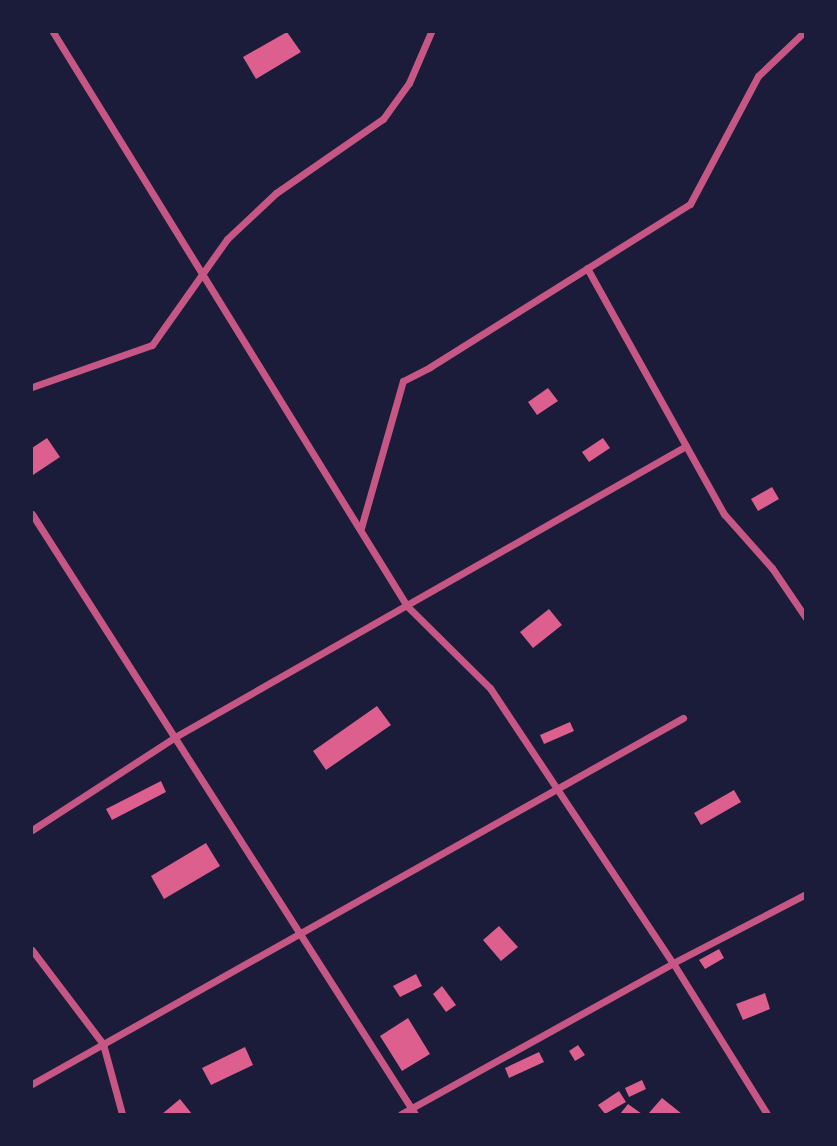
<!DOCTYPE html>
<html>
<head>
<meta charset="utf-8">
<style>
  body { margin:0 }
  #map { position:relative; width:837px; height:1146px; overflow:hidden; background:#1b1b3a; font-family:Figtree,sans-serif }
  div>[style] { position:absolute }
  [style*='--x'] { left:calc(var(--x)*1px); top:calc(var(--y)*1px); width:calc(var(--w)*1px); rotate:calc(var(--a)*1deg) }
  .building>* { inset:0; background:#dd5f8e }
  .minor>* { height:7px; margin:-3.5px; padding:0 3.5px; transform-origin:3.5px; border-radius:3.5px; background:#c65784 }
  span { translate:-50% -50%; white-space:nowrap; text-align:center; line-height:1.15; -webkit-text-stroke:5px #1b1b3a; paint-order:stroke }
  .frame { position:absolute; inset:0; border:33px solid #1b1b3a; pointer-events:none }
</style>
</head>
<body>
<div id="map">
  <div class="building">
    <div style="clip-path:polygon(287px 32px,301px 52px,256px 79px,243px 57px)"></div>
    <div style="clip-path:polygon(548px 388px,558px 401px,537px 415px,528px 402px)"></div>
    <div style="clip-path:polygon(47px 438px,60px 457px,33px 475px,32px 448px)"></div>
    <div style="clip-path:polygon(603px 438px,610px 448px,589px 462px,582px 452px)"></div>
    <div style="clip-path:polygon(772px 487px,779px 499px,758px 511px,751px 499px)"></div>
    <div style="clip-path:polygon(549px 609px,562px 625px,533px 648px,520px 632px)"></div>
    <div style="clip-path:polygon(377px 706px,391px 725px,326px 770px,313px 751px)"></div>
    <div style="clip-path:polygon(570px 722px,574px 731px,544px 744px,540px 735px)"></div>
    <div style="clip-path:polygon(161px 781px,166px 792px,112px 820px,106px 809px)"></div>
    <div style="clip-path:polygon(734px 790px,741px 802px,701px 825px,694px 813px)"></div>
    <div style="clip-path:polygon(206px 843px,220px 866px,164px 899px,151px 876px)"></div>
    <div style="clip-path:polygon(499px 926px,518px 947px,501px 961px,483px 940px)"></div>
    <div style="clip-path:polygon(719px 949px,724px 958px,705px 969px,699px 960px)"></div>
    <div style="clip-path:polygon(416px 974px,422px 986px,400px 997px,393px 986px)"></div>
    <div style="clip-path:polygon(442px 986px,456px 1005px,446px 1012px,433px 994px)"></div>
    <div style="clip-path:polygon(765px 993px,770px 1009px,743px 1020px,736px 1004px)"></div>
    <div style="clip-path:polygon(408px 1018px,430px 1054px,402px 1071px,380px 1036px)"></div>
    <div style="clip-path:polygon(578px 1045px,585px 1055px,575px 1061px,569px 1051px)"></div>
    <div style="clip-path:polygon(245px 1047px,253px 1065px,211px 1085px,202px 1068px)"></div>
    <div style="clip-path:polygon(539px 1052px,544px 1062px,509px 1078px,505px 1068px)"></div>
    <div style="clip-path:polygon(642px 1080px,646px 1089px,629px 1097px,625px 1088px)"></div>
    <div style="clip-path:polygon(619px 1091px,626px 1102px,605px 1114px,598px 1105px)"></div>
    <div style="clip-path:polygon(662px 1098px,682px 1114px,648px 1114px)"></div>
    <div style="clip-path:polygon(180px 1099px,192px 1114px,162px 1114px)"></div>
    <div style="clip-path:polygon(628px 1104px,642px 1114px,620px 1114px)"></div>
  </div>
  <div class="minor">
    <div style="--x:53;--y:32;--w:674;--a:58.34"></div>
    <div style="--x:407;--y:606;--w:117;--a:44.7"></div>
    <div style="--x:490;--y:688;--w:330;--a:56.4"></div>
    <div style="--x:673;--y:963;--w:178;--a:58.1"></div>
    <div style="--x:587;--y:268;--w:282;--a:60.9"></div>
    <div style="--x:724;--y:514;--w:72;--a:48.4"></div>
    <div style="--x:772;--y:568;--w:60;--a:55.8"></div>
    <div style="--x:32;--y:387;--w:127;--a:-19.3"></div>
    <div style="--x:152;--y:345;--w:130;--a:-54.7"></div>
    <div style="--x:227;--y:239;--w:67;--a:-43.2"></div>
    <div style="--x:276;--y:193;--w:130;--a:-34.7"></div>
    <div style="--x:383;--y:119;--w:44;--a:-54.2"></div>
    <div style="--x:409;--y:83;--w:56;--a:-66.7"></div>
    <div style="--x:32;--y:514;--w:712;--a:57.45"></div>
    <div style="--x:361;--y:528;--w:153;--a:-74.1"></div>
    <div style="--x:403;--y:381;--w:30;--a:-27"></div>
    <div style="--x:430;--y:367;--w:307;--a:-32.1"></div>
    <div style="--x:690;--y:204;--w:145;--a:-62"></div>
    <div style="--x:758;--y:76;--w:64;--a:-43.7"></div>
    <div style="--x:32;--y:830;--w:171;--a:-33"></div>
    <div style="--x:175;--y:737;--w:588;--a:-29.66"></div>
    <div style="--x:32;--y:950;--w:118;--a:52.9"></div>
    <div style="--x:103;--y:1044;--w:73;--a:74.8"></div>
    <div style="--x:32;--y:1084;--w:747;--a:-29.35"></div>
    <div style="--x:401;--y:1114;--w:311;--a:-29"></div>
    <div style="--x:673;--y:963;--w:150;--a:-27.4"></div>
  </div>
  <div class="frame"></div>
</div>
</body>
</html>
